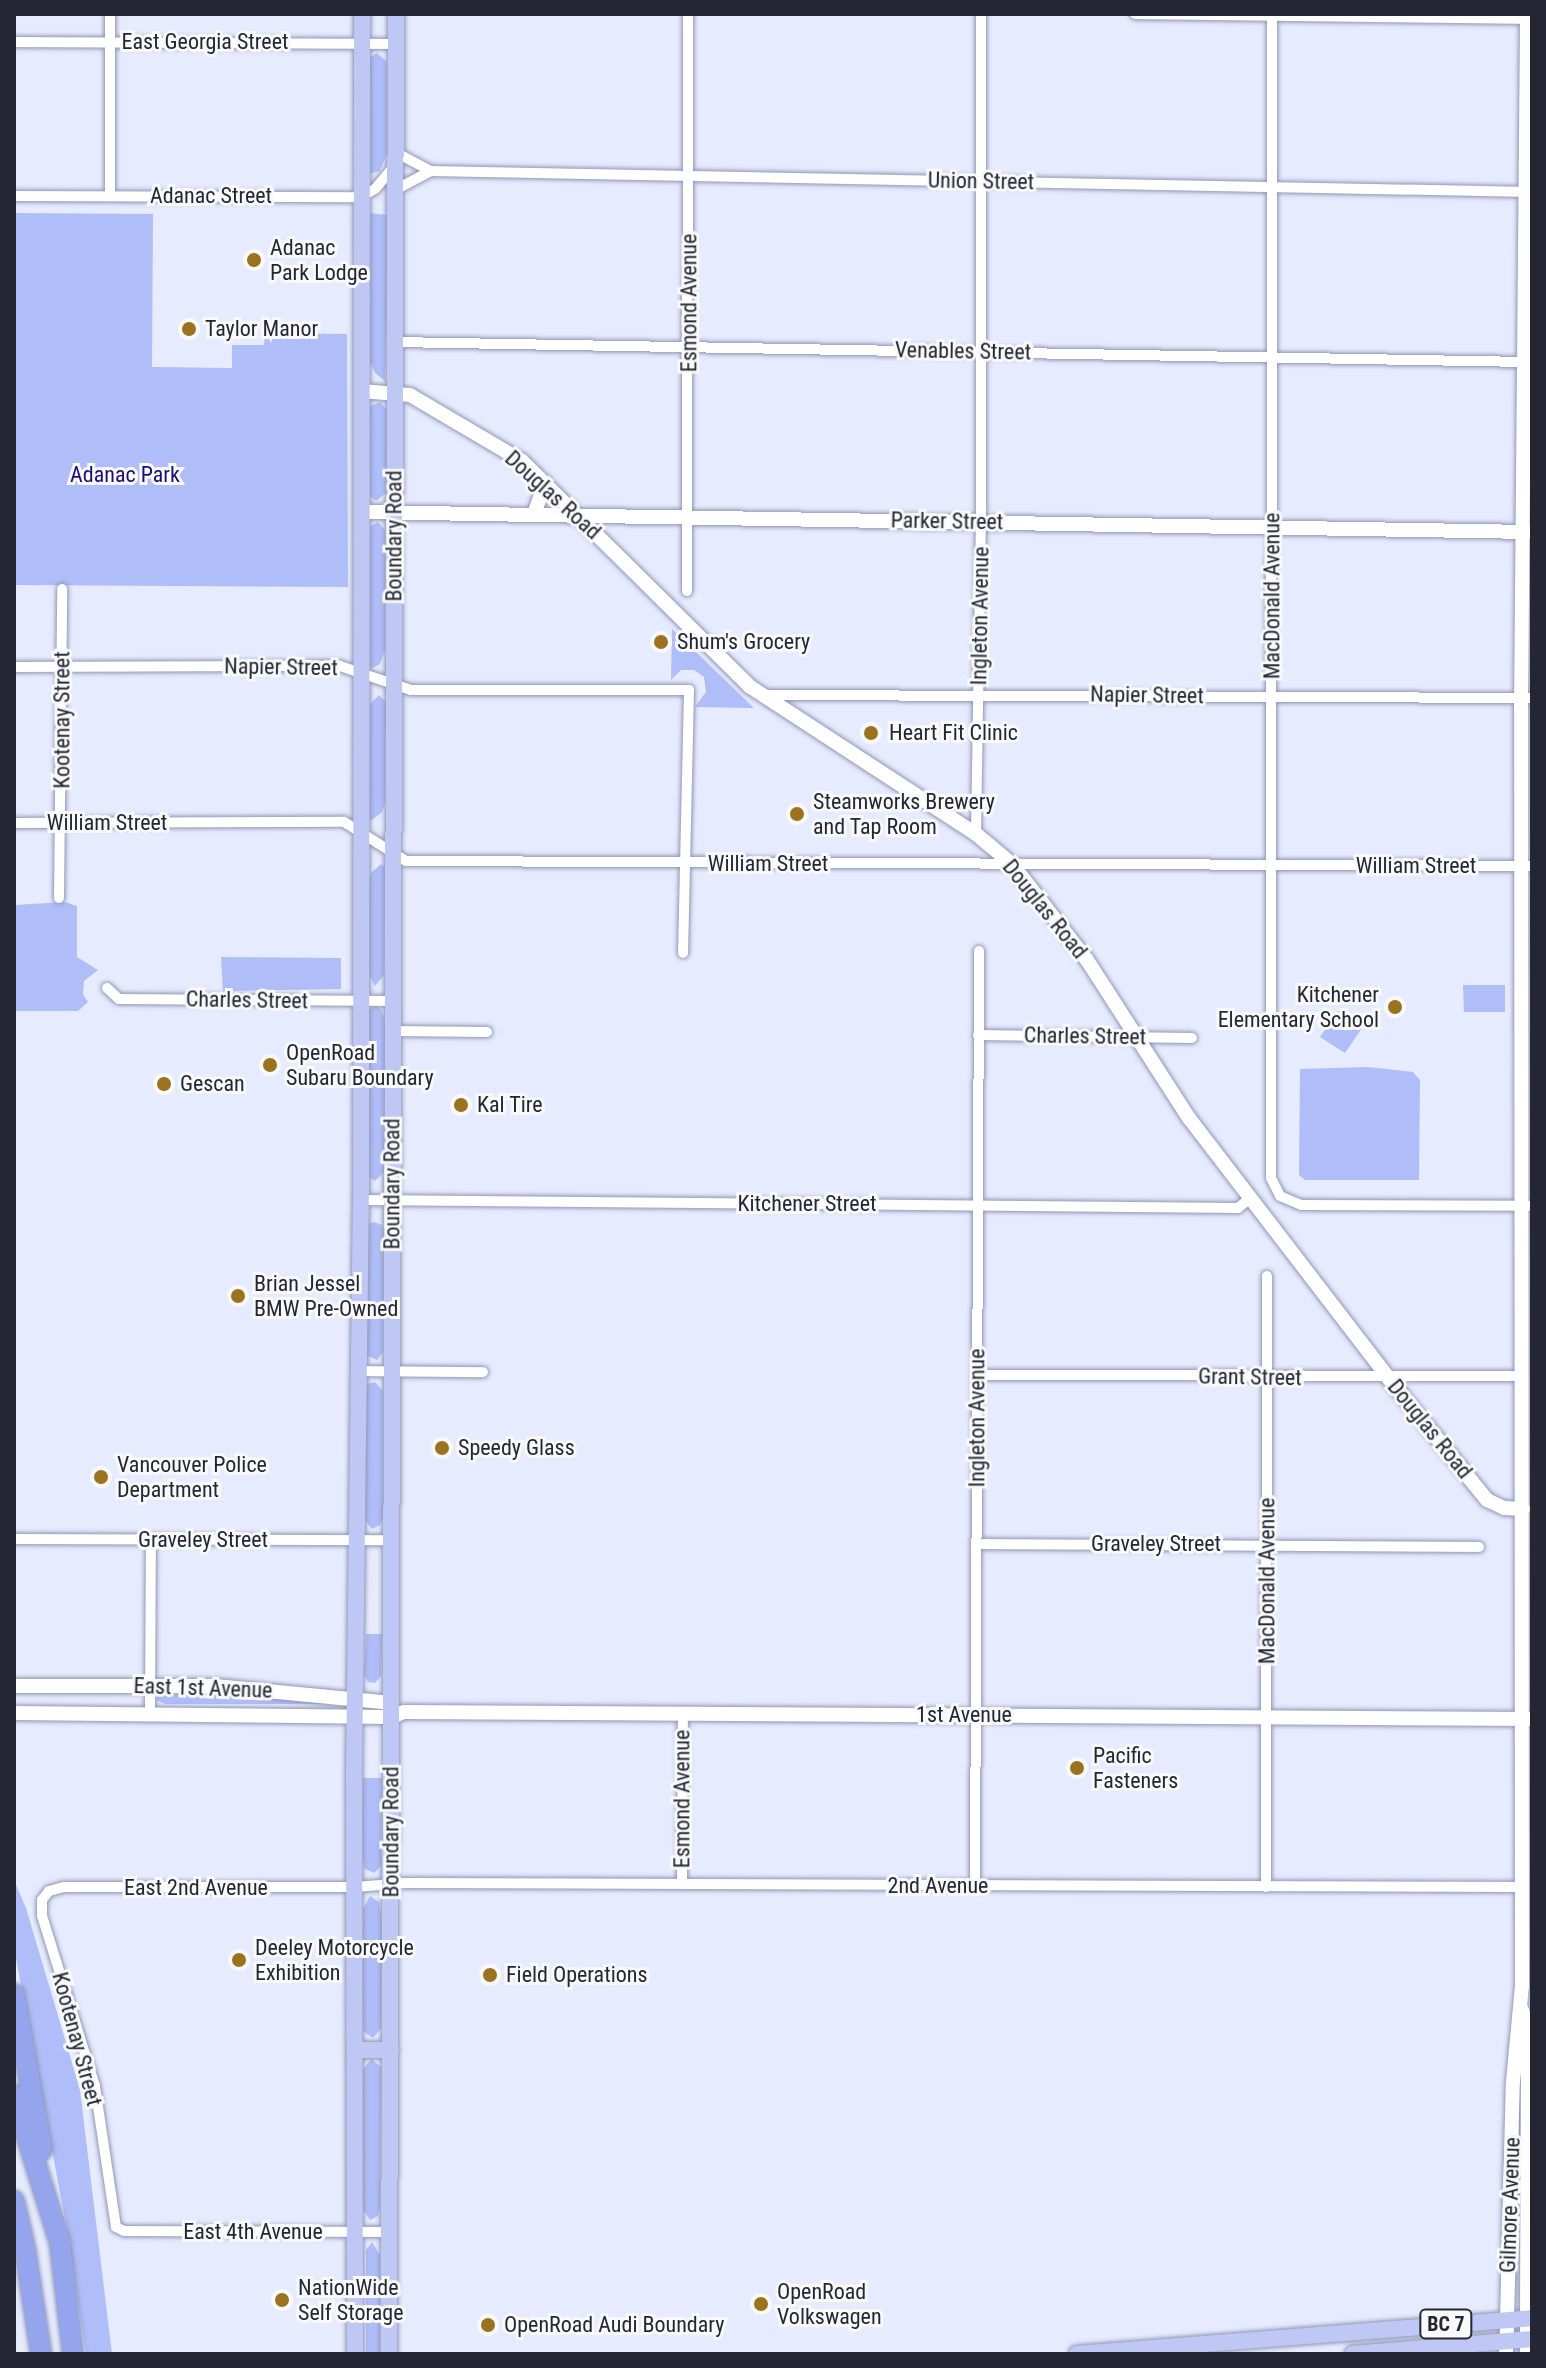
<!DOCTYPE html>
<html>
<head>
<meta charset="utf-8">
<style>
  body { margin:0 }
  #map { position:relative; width:1546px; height:2368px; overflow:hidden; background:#e6ebff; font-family:"Roboto Condensed",sans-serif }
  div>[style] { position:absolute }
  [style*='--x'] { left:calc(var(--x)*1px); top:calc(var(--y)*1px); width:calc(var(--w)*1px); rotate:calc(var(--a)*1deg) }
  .green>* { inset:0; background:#afbdf9 }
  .roads { filter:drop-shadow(0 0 2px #9097b5) drop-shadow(0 0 2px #9097b5) }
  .minor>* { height:10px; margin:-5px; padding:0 5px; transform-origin:5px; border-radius:5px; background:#fff }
  .tertiary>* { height:14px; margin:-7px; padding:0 7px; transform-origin:7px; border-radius:7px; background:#fff }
  .secondary>* { height:14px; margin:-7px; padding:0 7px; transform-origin:7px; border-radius:7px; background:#fff }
  .primary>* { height:16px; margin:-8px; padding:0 8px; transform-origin:8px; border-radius:8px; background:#bfc8f4 }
  .motorway>* { height:20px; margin:-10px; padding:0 10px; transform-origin:10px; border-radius:10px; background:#94a4ed }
  .dots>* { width:22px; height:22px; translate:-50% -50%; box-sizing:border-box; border:4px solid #f9f9f9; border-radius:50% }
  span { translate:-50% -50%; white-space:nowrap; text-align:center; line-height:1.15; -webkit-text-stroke:6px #f9f9f9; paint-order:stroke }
  .shield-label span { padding:2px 6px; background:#f9f9f9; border:2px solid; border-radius:6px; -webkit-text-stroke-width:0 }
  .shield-label { font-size:20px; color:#242733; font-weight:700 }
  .street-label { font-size:22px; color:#242733 }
  .poi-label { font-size:22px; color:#242733 }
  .left { translate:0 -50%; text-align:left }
  .right { translate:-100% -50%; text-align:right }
  .park-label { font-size:22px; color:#1a0e75 }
  .frame { position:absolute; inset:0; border:16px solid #242733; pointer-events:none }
</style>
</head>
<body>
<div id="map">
  <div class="green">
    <div style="clip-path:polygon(377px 53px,387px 62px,387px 153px,380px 171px,369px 174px,369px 58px)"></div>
    <div style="clip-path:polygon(14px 213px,153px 214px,152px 367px,232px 368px,232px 345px,264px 345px,265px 333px,347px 334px,348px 587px,14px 585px)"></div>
    <div style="clip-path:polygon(368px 213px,388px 215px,385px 381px,376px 374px,368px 359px)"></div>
    <div style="clip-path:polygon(380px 402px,387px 410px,386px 493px,376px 501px,366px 493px,367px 408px)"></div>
    <div style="clip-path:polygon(378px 522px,385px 530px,385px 650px,380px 664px,372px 668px,368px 665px,367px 528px)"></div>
    <div style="clip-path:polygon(672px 629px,753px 707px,753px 708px,695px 707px,706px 692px,704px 677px,694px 670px,681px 670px,671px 680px)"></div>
    <div style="clip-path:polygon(379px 695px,386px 702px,385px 802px,382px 812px,372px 820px,367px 819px,366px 708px)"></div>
    <div style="clip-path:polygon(381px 864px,385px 868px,384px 975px,375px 986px,367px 970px,366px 887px,371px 873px)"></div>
    <div style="clip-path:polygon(65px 902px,77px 906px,77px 957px,98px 970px,84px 981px,83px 994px,88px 1002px,78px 1011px,14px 1011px,14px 905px)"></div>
    <div style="clip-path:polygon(221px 957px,341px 958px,341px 989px,223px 991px)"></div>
    <div style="clip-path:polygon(1463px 985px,1505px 985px,1505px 1012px,1464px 1012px)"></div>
    <div style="clip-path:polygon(376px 1006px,381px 1009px,385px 1022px,384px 1172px,375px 1181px,366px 1175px,369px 1010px)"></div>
    <div style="clip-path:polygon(1338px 1011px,1362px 1028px,1345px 1053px,1320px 1037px)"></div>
    <div style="clip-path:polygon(1368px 1067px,1413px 1072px,1420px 1080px,1419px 1180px,1305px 1180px,1299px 1175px,1300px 1069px)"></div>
    <div style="clip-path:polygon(374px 1222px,382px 1225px,384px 1232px,383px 1352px,377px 1360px,365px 1355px,368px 1224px)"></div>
    <div style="clip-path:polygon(375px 1382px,383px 1391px,383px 1516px,380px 1525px,372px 1529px,364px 1519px,365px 1390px,367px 1384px)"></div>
    <div style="clip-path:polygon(366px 1634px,382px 1634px,381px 1676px,375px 1683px,368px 1682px,364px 1675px)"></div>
    <div style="clip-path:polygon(244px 1694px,336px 1704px,166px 1704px,156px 1700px,158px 1695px)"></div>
    <div style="clip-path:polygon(363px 1778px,382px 1778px,381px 1866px,374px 1873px,365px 1869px,362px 1855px)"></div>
    <div style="clip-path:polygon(14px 1880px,26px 1908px,80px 2090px,112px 2354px,86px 2354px,68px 2235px,14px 1948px)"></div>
    <div style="clip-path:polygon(370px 1896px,379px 1902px,382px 1920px,381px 2028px,373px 2038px,364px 2032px,362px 2024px,363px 1909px)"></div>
    <div style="clip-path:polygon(371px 2059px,381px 2067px,380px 2207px,378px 2216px,370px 2220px,361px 2207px,362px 2071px)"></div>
    <div style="clip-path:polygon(372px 2242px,380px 2255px,380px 2354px,366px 2354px,366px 2250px)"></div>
  </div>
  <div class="roads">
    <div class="minor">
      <div style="--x:110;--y:14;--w:182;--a:90"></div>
      <div style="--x:1135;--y:14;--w:397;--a:0.7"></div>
      <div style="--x:1272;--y:14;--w:1164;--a:90.05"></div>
      <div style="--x:1271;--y:1178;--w:20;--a:63"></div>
      <div style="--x:1280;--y:1196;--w:23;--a:23"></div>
      <div style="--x:1301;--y:1205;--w:231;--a:0.2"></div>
      <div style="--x:14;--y:42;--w:381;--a:0.3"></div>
      <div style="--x:395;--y:152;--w:40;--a:28"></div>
      <div style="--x:430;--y:171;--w:1101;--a:1.09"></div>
      <div style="--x:395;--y:190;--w:40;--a:-28"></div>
      <div style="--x:14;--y:196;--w:347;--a:0.2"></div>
      <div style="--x:361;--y:197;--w:16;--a:-30"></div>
      <div style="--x:375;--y:189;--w:31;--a:-50"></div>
      <div style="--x:394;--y:342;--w:1138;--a:1.01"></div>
      <div style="--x:687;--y:591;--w:577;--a:-89.9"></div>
      <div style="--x:14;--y:667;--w:326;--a:-0.2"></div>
      <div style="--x:340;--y:666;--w:75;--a:18.7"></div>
      <div style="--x:411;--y:690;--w:278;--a:0"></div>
      <div style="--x:689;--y:690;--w:263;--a:91.3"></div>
      <div style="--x:766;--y:695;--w:766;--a:0.22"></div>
      <div style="--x:14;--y:823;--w:330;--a:-0.2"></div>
      <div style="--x:344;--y:822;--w:73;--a:32.2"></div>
      <div style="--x:406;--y:861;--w:1126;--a:0.25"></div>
      <div style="--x:976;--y:834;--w:326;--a:-89.1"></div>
      <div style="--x:981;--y:508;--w:494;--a:-90"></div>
      <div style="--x:59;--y:898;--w:309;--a:-89.4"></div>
      <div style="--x:107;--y:988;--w:16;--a:43"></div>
      <div style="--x:119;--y:999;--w:273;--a:0.4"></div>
      <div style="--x:392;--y:1031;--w:95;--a:0.6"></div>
      <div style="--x:978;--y:1035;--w:214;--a:0.8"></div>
      <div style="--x:360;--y:1200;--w:878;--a:0.52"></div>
      <div style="--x:1238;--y:1208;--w:14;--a:-39"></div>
      <div style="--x:358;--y:1371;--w:125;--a:0.5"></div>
      <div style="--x:978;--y:1375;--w:544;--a:0.11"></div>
      <div style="--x:14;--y:1539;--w:377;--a:0.2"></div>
      <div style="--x:977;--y:1544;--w:502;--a:0.34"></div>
      <div style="--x:150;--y:1713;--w:173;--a:-89.7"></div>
      <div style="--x:682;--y:1884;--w:170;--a:-89.7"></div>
      <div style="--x:975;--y:1886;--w:935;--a:-89.75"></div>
      <div style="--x:1266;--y:1887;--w:611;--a:-89.91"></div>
      <div style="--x:391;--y:2232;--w:267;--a:-179.8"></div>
      <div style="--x:124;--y:2231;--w:9;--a:-153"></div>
      <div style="--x:116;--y:2227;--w:143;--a:-98.5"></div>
      <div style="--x:95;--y:2086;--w:178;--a:-107.3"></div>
      <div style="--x:42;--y:1916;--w:16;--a:-90"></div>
      <div style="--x:42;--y:1900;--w:11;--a:-52"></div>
      <div style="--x:49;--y:1891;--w:16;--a:-15"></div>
      <div style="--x:64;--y:1887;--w:291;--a:0"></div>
      <div style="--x:355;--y:1887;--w:51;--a:-4.5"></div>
      <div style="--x:406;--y:1883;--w:1116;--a:0.21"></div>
    </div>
    <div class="tertiary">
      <div style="--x:361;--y:391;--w:49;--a:4.7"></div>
      <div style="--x:410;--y:395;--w:130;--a:30.5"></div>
      <div style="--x:522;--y:461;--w:320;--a:44.7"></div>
      <div style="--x:749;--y:686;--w:271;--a:33.1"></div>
      <div style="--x:976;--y:834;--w:47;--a:39.8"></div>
      <div style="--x:1012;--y:864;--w:122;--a:52"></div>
      <div style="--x:1087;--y:960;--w:188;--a:57.2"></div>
      <div style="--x:1189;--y:1118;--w:329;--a:52.5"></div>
      <div style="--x:1389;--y:1379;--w:156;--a:51"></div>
      <div style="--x:1487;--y:1500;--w:19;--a:25"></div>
      <div style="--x:1504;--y:1508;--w:19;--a:3"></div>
      <div style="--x:362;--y:512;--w:1167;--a:0.98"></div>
      <div style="--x:534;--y:514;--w:33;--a:-70"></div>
      <div style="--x:392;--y:1717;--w:13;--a:-23"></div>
      <div style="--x:404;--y:1712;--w:1128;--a:0.36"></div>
      <div style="--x:1522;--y:2010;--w:25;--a:76"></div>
      <div style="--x:1528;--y:2034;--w:284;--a:90.2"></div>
      <div style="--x:1507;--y:2320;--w:238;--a:-88.6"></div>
      <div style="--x:1513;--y:2082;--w:97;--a:-84.7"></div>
      <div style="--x:1522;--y:1985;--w:1277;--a:-90.04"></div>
      <div style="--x:1521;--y:708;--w:694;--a:-89.5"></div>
    </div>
    <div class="secondary">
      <div style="--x:14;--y:1686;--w:201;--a:0"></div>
      <div style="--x:215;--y:1686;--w:178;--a:5.5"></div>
      <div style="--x:14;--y:1713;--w:378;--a:0.6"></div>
      <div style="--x:1527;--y:2318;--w:36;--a:90"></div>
      <div style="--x:1506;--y:2354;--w:34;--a:-88"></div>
    </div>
    <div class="primary">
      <div style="--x:356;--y:2050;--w:35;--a:0"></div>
      <div style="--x:355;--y:2354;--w:584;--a:-90.1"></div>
      <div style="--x:354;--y:1770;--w:585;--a:-89.31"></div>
      <div style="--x:361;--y:1185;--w:1171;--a:-89.95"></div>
      <div style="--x:389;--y:2354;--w:2340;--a:-89.83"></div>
      <div style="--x:1077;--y:2354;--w:456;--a:-4.5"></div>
      <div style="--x:1353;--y:2354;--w:180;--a:-4.8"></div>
    </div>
    <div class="motorway">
      <div style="--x:14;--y:1994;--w:158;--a:79.8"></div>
      <div style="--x:14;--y:2095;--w:155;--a:72.7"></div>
      <div style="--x:60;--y:2243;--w:112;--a:83.3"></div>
      <div style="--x:14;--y:2201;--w:49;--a:77.1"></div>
      <div style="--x:25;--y:2249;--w:106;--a:81.3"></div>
    </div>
  </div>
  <div class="dots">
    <div style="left:254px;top:260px;background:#9b7320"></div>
    <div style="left:189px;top:329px;background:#9b7320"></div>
    <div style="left:661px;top:642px;background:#9b7320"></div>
    <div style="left:871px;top:733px;background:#9b7320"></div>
    <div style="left:797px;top:814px;background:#9b7320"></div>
    <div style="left:1395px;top:1007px;background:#9b7320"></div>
    <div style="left:270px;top:1065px;background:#9b7320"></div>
    <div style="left:164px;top:1084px;background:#9b7320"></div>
    <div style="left:461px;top:1105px;background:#9b7320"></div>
    <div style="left:238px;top:1296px;background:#9b7320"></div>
    <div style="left:442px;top:1448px;background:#9b7320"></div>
    <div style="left:101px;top:1477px;background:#9b7320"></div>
    <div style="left:1077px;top:1768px;background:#9b7320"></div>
    <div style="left:239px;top:1960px;background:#9b7320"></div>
    <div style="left:490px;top:1975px;background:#9b7320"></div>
    <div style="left:282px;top:2300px;background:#9b7320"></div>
    <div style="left:761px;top:2304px;background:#9b7320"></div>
    <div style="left:488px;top:2325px;background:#9b7320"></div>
  </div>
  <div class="shield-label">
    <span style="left:1446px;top:2324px">BC 7</span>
  </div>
  <div class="street-label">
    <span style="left:205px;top:42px">East Georgia Street</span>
    <span style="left:981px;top:181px;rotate:1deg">Union Street</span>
    <span style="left:211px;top:196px">Adanac Street</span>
    <span style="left:689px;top:303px;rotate:-90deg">Esmond Avenue</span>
    <span style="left:963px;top:351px;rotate:1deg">Venables Street</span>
    <span style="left:553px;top:495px;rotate:42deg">Douglas Road</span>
    <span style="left:947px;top:521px;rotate:1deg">Parker Street</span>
    <span style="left:394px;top:536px;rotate:-90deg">Boundary Road</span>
    <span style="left:1272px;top:596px;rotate:-90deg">MacDonald Avenue</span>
    <span style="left:980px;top:616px;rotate:-89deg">Ingleton Avenue</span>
    <span style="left:281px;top:667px;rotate:1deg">Napier Street</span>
    <span style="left:1147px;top:695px;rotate:1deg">Napier Street</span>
    <span style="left:62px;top:720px;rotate:-90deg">Kootenay Street</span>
    <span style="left:107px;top:823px">William Street</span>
    <span style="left:768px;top:864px">William Street</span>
    <span style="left:1416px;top:866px">William Street</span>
    <span style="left:1045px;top:909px;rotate:51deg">Douglas Road</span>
    <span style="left:247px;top:1000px;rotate:1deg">Charles Street</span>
    <span style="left:1085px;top:1036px;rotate:1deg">Charles Street</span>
    <span style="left:392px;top:1184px;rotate:-90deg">Boundary Road</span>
    <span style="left:807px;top:1204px">Kitchener Street</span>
    <span style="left:1250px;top:1377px;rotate:1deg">Grant Street</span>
    <span style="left:977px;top:1418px;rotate:-90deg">Ingleton Avenue</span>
    <span style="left:1430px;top:1429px;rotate:51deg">Douglas Road</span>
    <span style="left:203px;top:1540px">Graveley Street</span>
    <span style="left:1156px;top:1544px">Graveley Street</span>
    <span style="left:1267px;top:1581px;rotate:-90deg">MacDonald Avenue</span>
    <span style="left:203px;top:1688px;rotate:2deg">East 1st Avenue</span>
    <span style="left:964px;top:1715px">1st Avenue</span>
    <span style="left:682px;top:1799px;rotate:-90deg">Esmond Avenue</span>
    <span style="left:391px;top:1832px;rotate:-90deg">Boundary Road</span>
    <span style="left:938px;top:1886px">2nd Avenue</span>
    <span style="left:196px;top:1888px">East 2nd Avenue</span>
    <span style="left:77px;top:2039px;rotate:75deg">Kootenay Street</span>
    <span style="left:1510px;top:2205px;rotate:-88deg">Gilmore Avenue</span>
    <span style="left:253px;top:2232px">East 4th Avenue</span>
  </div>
  <div class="poi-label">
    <span class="left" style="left:270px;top:260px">Adanac<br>Park Lodge</span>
    <span class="left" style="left:205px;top:329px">Taylor Manor</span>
    <span class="left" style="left:677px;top:642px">Shum's Grocery</span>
    <span class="left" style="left:889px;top:733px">Heart Fit Clinic</span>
    <span class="left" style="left:813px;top:814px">Steamworks Brewery<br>and Tap Room</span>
    <span class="right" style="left:1379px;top:1007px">Kitchener<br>Elementary School</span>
    <span class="left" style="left:286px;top:1065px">OpenRoad<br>Subaru Boundary</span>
    <span class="left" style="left:180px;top:1084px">Gescan</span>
    <span class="left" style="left:477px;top:1105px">Kal Tire</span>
    <span class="left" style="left:254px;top:1296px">Brian Jessel<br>BMW Pre-Owned</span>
    <span class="left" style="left:458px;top:1448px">Speedy Glass</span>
    <span class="left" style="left:117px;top:1477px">Vancouver Police<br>Department</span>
    <span class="left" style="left:1093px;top:1768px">Pacific<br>Fasteners</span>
    <span class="left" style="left:255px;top:1960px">Deeley Motorcycle<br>Exhibition</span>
    <span class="left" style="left:506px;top:1975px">Field Operations</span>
    <span class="left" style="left:298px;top:2300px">NationWide<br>Self Storage</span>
    <span class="left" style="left:777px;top:2304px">OpenRoad<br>Volkswagen</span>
    <span class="left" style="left:504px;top:2325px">OpenRoad Audi Boundary</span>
  </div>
  <div class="park-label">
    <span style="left:125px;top:475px">Adanac Park</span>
  </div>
  <div class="frame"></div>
</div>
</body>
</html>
